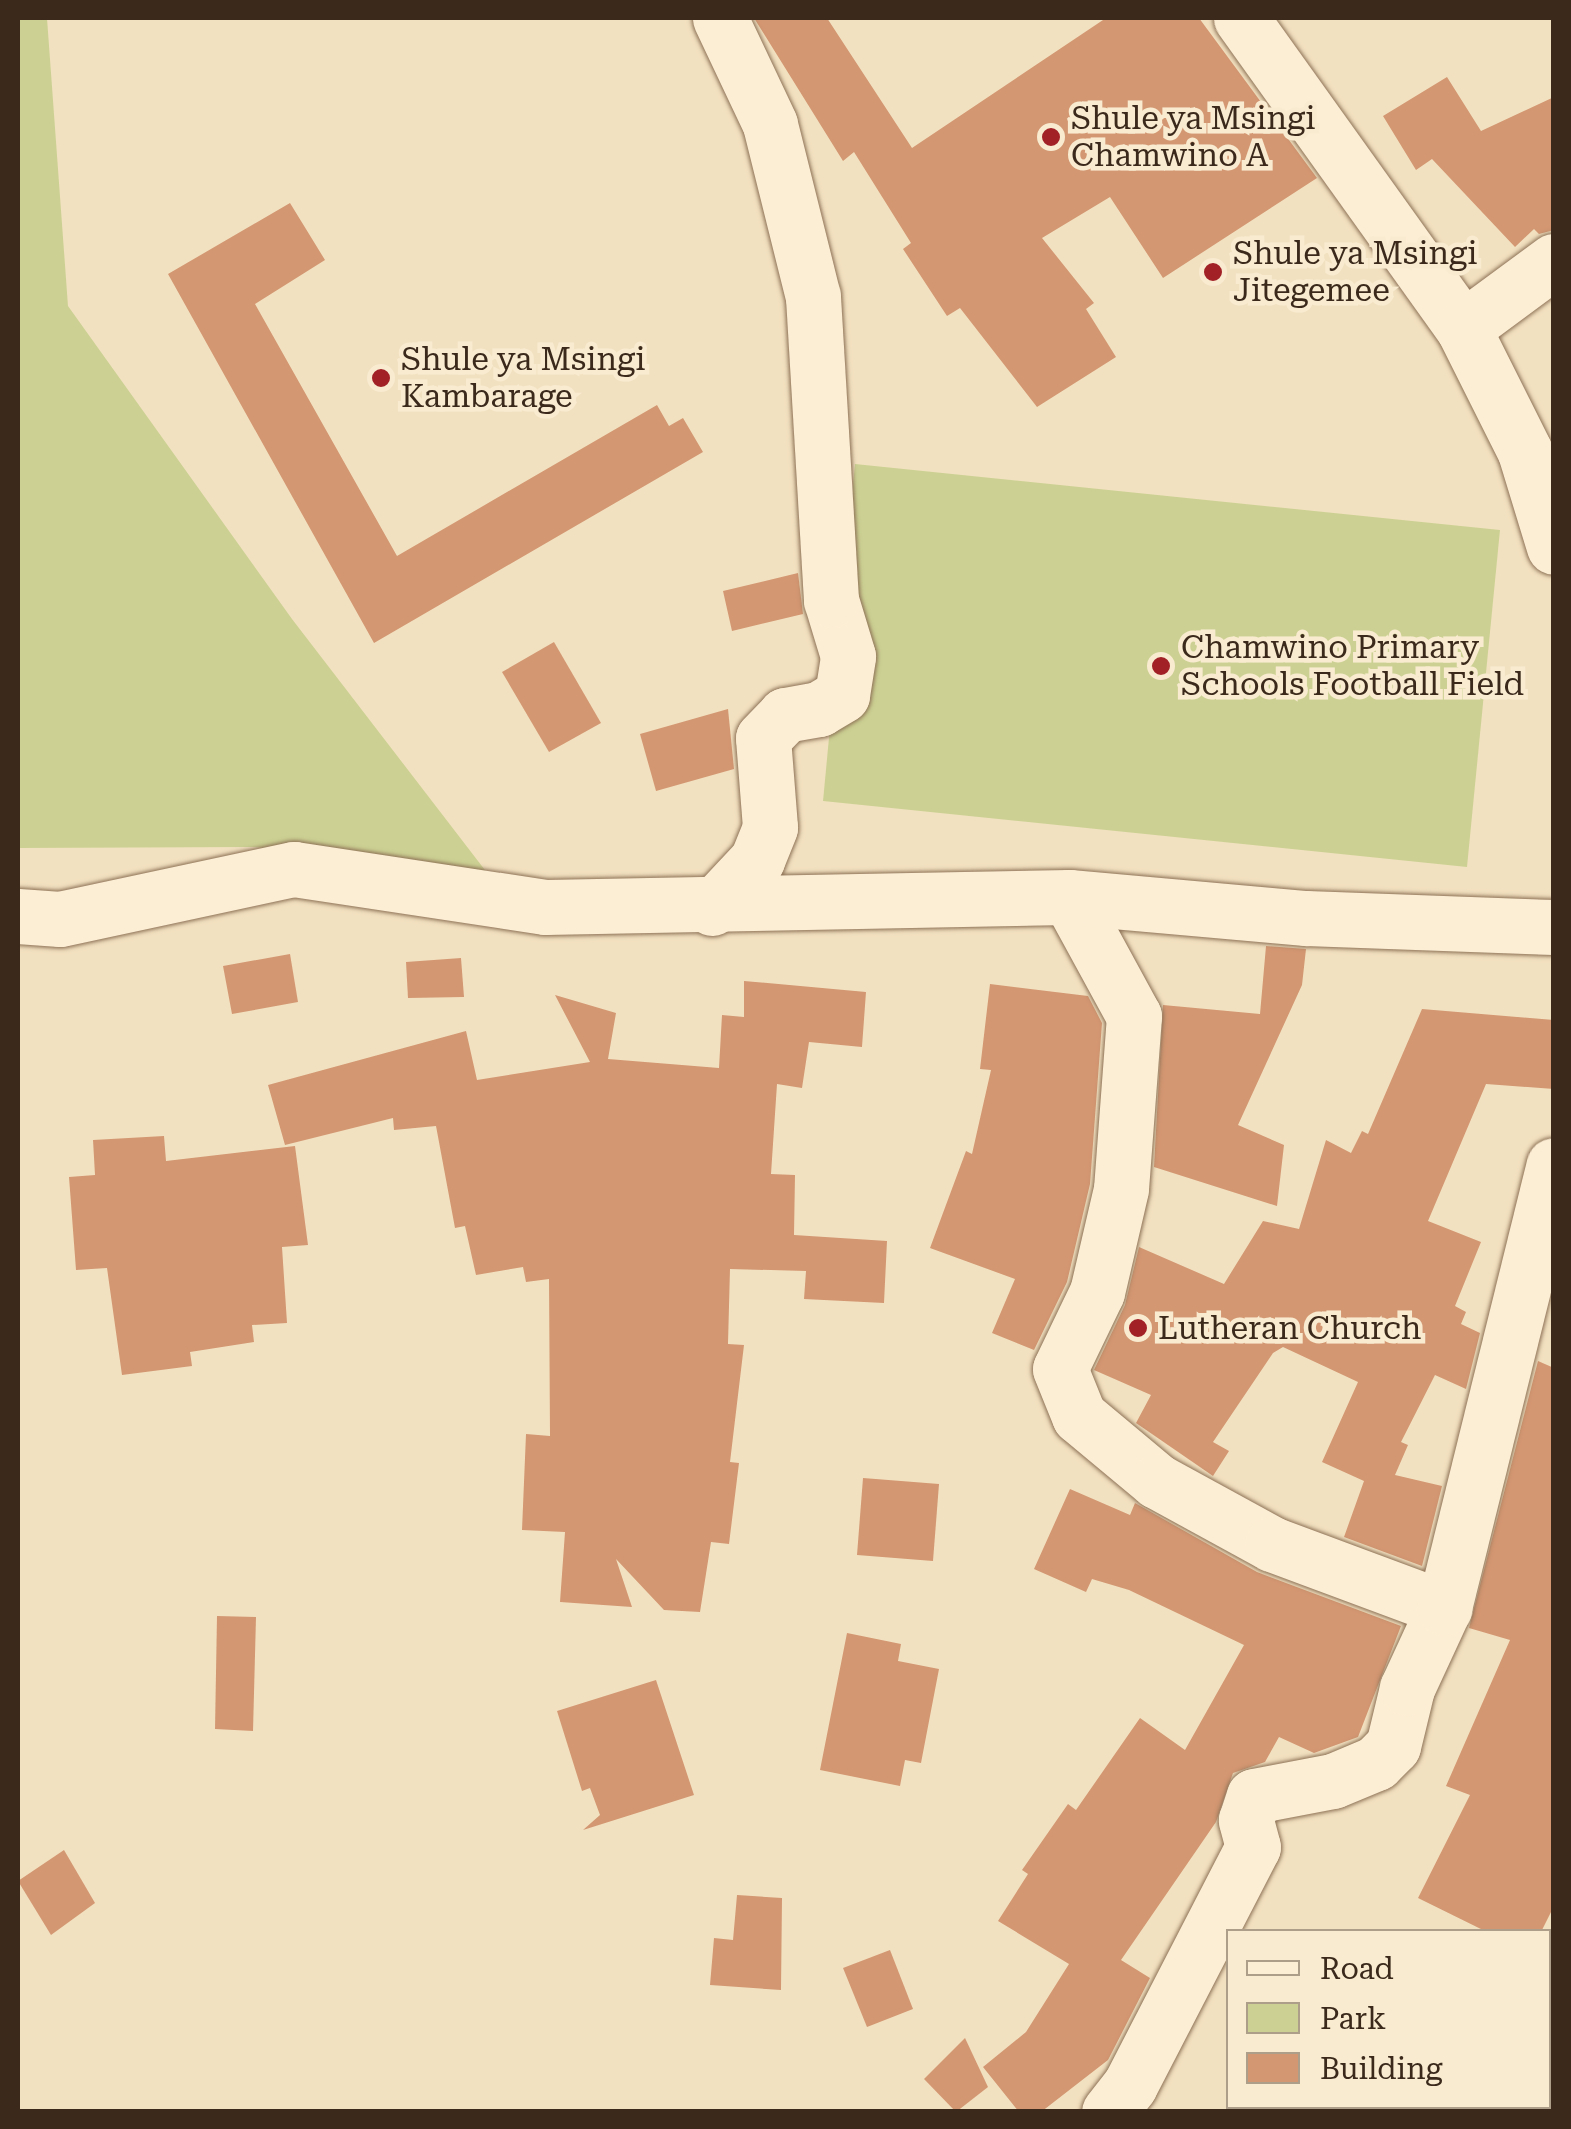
<!DOCTYPE html>
<html>
<head>
<meta charset="utf-8">
<style>
  body { margin:0 }
  #map { position:relative; width:1571px; height:2129px; overflow:hidden; background:#f2e1c0; font-family:"Roboto Serif",serif }
  div>[style] { position:absolute }
  [style*='--x'] { left:calc(var(--x)*1px); top:calc(var(--y)*1px); width:calc(var(--w)*1px); rotate:calc(var(--a)*1deg) }
  .green>* { inset:0; background:#ccd193 }
  .building>* { inset:0; background:#d39772 }
  .roads { filter:drop-shadow(0 0 2px #8d7156) drop-shadow(0 0 2px #8d7156) }
  .minor>* { height:55px; margin:-27.5px; padding:0 27.5px; transform-origin:27.5px; border-radius:27.5px; background:#fceed4 }
  .dots>* { width:28px; height:28px; translate:-50% -50%; box-sizing:border-box; border:5px solid #f8ebd0; border-radius:50% }
  span { translate:-50% -50%; white-space:nowrap; text-align:center; line-height:1.15; -webkit-text-stroke:9px #f8ebd0; paint-order:stroke }
  .poi-label { font-size:32px; color:#3b2a1c }
  .left { translate:0 -50%; text-align:left }
  .frame { position:absolute; inset:0; border:20px solid #3b2a1c; pointer-events:none }
  .legend { position:absolute; left:1226px; top:1929px; width:325px; height:180px; box-sizing:border-box; background:#f8ebd0; border:2px solid #ac9e88; margin:0; padding:12px 18px; list-style:none; font-size:30px; color:#3b2a1c }
  .legend li { display:flex; align-items:center; gap:20px; height:50px }
  .legend b { width:50px; border:2px solid #ac9e88 }
</style>
</head>
<body>
<div id="map">
  <div class="green">
    <div style="clip-path:polygon(18px 18px,47px 18px,68px 306px,292px 619px,488px 874px,254px 847px,18px 848px)"></div>
    <div style="clip-path:polygon(855px 464px,1500px 530px,1467px 867px,823px 801px)"></div>
  </div>
  <div class="building">
    <div style="clip-path:polygon(754px 18px,827px 18px,912px 148px,1106px 18px,1199px 18px,1317px 178px,1163px 278px,1110px 197px,1042px 238px,1094px 303px,1086px 309px,1116px 357px,1037px 407px,960px 308px,947px 316px,903px 249px,911px 243px,854px 152px,843px 161px)"></div>
    <div style="clip-path:polygon(1447px 77px,1481px 131px,1554px 97px,1554px 230px,1539px 234px,1534px 229px,1515px 247px,1432px 159px,1416px 170px,1383px 116px)"></div>
    <div style="clip-path:polygon(290px 203px,325px 260px,255px 304px,397px 556px,657px 405px,669px 426px,683px 418px,703px 452px,374px 643px,168px 274px)"></div>
    <div style="clip-path:polygon(798px 573px,803px 614px,732px 631px,723px 591px)"></div>
    <div style="clip-path:polygon(554px 642px,601px 723px,549px 752px,502px 672px)"></div>
    <div style="clip-path:polygon(728px 709px,734px 769px,656px 791px,640px 734px)"></div>
    <div style="clip-path:polygon(1266px 946px,1306px 949px,1302px 985px,1238px 1125px,1284px 1145px,1277px 1206px,1154px 1167px,1163px 1005px,1260px 1014px)"></div>
    <div style="clip-path:polygon(290px 954px,298px 1002px,232px 1014px,223px 966px)"></div>
    <div style="clip-path:polygon(461px 958px,464px 997px,408px 998px,406px 962px)"></div>
    <div style="clip-path:polygon(744px 981px,866px 992px,862px 1047px,809px 1042px,802px 1088px,777px 1084px,771px 1174px,795px 1175px,794px 1235px,887px 1241px,884px 1303px,804px 1299px,806px 1271px,730px 1269px,728px 1344px,744px 1345px,730px 1462px,739px 1463px,729px 1544px,711px 1542px,700px 1612px,664px 1610px,616px 1559px,632px 1607px,560px 1602px,565px 1532px,522px 1530px,526px 1434px,550px 1436px,549px 1279px,526px 1282px,523px 1267px,476px 1275px,465px 1226px,455px 1228px,436px 1126px,394px 1130px,393px 1118px,285px 1145px,268px 1085px,466px 1031px,477px 1080px,590px 1062px,555px 995px,616px 1013px,608px 1059px,719px 1068px,722px 1015px,744px 1017px)"></div>
    <div style="clip-path:polygon(990px 984px,1088px 996px,1102px 1023px,1090px 1184px,1067px 1282px,1034px 1350px,992px 1333px,1015px 1279px,930px 1248px,966px 1151px,972px 1154px,991px 1070px,980px 1069px)"></div>
    <div style="clip-path:polygon(1422px 1009px,1554px 1020px,1554px 1089px,1486px 1084px,1428px 1221px,1481px 1242px,1455px 1306px,1466px 1312px,1461px 1324px,1480px 1333px,1466px 1389px,1435px 1375px,1401px 1442px,1408px 1445px,1395px 1475px,1442px 1486px,1422px 1566px,1344px 1537px,1364px 1481px,1322px 1462px,1358px 1382px,1283px 1347px,1273px 1353px,1213px 1442px,1229px 1451px,1213px 1476px,1136px 1423px,1151px 1395px,1094px 1370px,1125px 1305px,1139px 1247px,1224px 1284px,1263px 1221px,1299px 1229px,1326px 1140px,1351px 1153px,1362px 1131px,1368px 1134px)"></div>
    <div style="clip-path:polygon(164px 1136px,166px 1161px,295px 1146px,308px 1245px,282px 1247px,287px 1323px,252px 1325px,254px 1342px,190px 1352px,192px 1366px,122px 1375px,107px 1268px,76px 1270px,69px 1177px,95px 1175px,93px 1140px)"></div>
    <div style="clip-path:polygon(1538px 1361px,1554px 1368px,1554px 1906px,1541px 1932px,1487px 1932px,1418px 1898px,1470px 1795px,1446px 1786px,1510px 1640px,1469px 1628px)"></div>
    <div style="clip-path:polygon(863px 1478px,939px 1484px,933px 1561px,857px 1555px)"></div>
    <div style="clip-path:polygon(1070px 1489px,1130px 1515px,1135px 1503px,1257px 1572px,1401px 1626px,1358px 1737px,1314px 1753px,1279px 1737px,1265px 1762px,1233px 1773px,1216px 1822px,1121px 1960px,1150px 1978px,1108px 2060px,1041px 2112px,1019px 2112px,983px 2067px,1026px 2032px,1069px 1964px,998px 1921px,1028px 1874px,1022px 1870px,1068px 1804px,1076px 1810px,1140px 1718px,1185px 1750px,1244px 1645px,1129px 1590px,1092px 1579px,1086px 1592px,1034px 1569px)"></div>
    <div style="clip-path:polygon(217px 1616px,256px 1617px,253px 1731px,215px 1729px)"></div>
    <div style="clip-path:polygon(847px 1633px,901px 1644px,898px 1661px,939px 1669px,921px 1763px,905px 1760px,900px 1786px,820px 1770px)"></div>
    <div style="clip-path:polygon(656px 1680px,694px 1795px,583px 1830px,600px 1815px,590px 1788px,582px 1791px,557px 1711px)"></div>
    <div style="clip-path:polygon(64px 1850px,95px 1903px,51px 1935px,18px 1881px)"></div>
    <div style="clip-path:polygon(737px 1895px,782px 1898px,781px 1990px,710px 1985px,714px 1938px,733px 1940px)"></div>
    <div style="clip-path:polygon(890px 1950px,913px 2009px,867px 2027px,843px 1968px)"></div>
    <div style="clip-path:polygon(965px 2038px,988px 2087px,956px 2112px,924px 2079px)"></div>
  </div>
  <div class="roads">
    <div class="minor">
      <div style="--x:1241;--y:18;--w:381;--a:54.4"></div>
      <div style="--x:1463;--y:328;--w:139;--a:63.4"></div>
      <div style="--x:1525;--y:452;--w:99;--a:73"></div>
      <div style="--x:1463;--y:328;--w:113;--a:-36.4"></div>
      <div style="--x:1069;--y:897;--w:136;--a:61.4"></div>
      <div style="--x:1134;--y:1016;--w:173;--a:94.3"></div>
      <div style="--x:1121;--y:1189;--w:106;--a:103.1"></div>
      <div style="--x:1097;--y:1292;--w:85;--a:115.7"></div>
      <div style="--x:1060;--y:1369;--w:51;--a:68"></div>
      <div style="--x:1079;--y:1416;--w:102;--a:39.8"></div>
      <div style="--x:1157;--y:1481;--w:131;--a:28.7"></div>
      <div style="--x:1272;--y:1544;--w:184;--a:20.4"></div>
      <div style="--x:712;--y:908;--w:66;--a:-46.8"></div>
      <div style="--x:757;--y:860;--w:35;--a:-68"></div>
      <div style="--x:770;--y:827;--w:89;--a:-94.5"></div>
      <div style="--x:763;--y:738;--w:32;--a:-46"></div>
      <div style="--x:785;--y:715;--w:35;--a:-10"></div>
      <div style="--x:819;--y:709;--w:27;--a:-31"></div>
      <div style="--x:842;--y:695;--w:39;--a:-81"></div>
      <div style="--x:848;--y:656;--w:59;--a:-106.9"></div>
      <div style="--x:831;--y:600;--w:304;--a:-93.4"></div>
      <div style="--x:813;--y:297;--w:178;--a:-104"></div>
      <div style="--x:770;--y:124;--w:117;--a:-115.3"></div>
      <div style="--x:18;--y:916;--w:42;--a:4.1"></div>
      <div style="--x:60;--y:919;--w:239;--a:-12.1"></div>
      <div style="--x:294;--y:869;--w:254;--a:8.6"></div>
      <div style="--x:545;--y:907;--w:524;--a:-1.09"></div>
      <div style="--x:1069;--y:897;--w:238;--a:5.1"></div>
      <div style="--x:1306;--y:918;--w:248;--a:2.1"></div>
      <div style="--x:1109;--y:2112;--w:34;--a:-52"></div>
      <div style="--x:1130;--y:2085;--w:268;--a:-62.7"></div>
      <div style="--x:1253;--y:1847;--w:28;--a:-105"></div>
      <div style="--x:1246;--y:1820;--w:25;--a:-72"></div>
      <div style="--x:1254;--y:1796;--w:80;--a:-10.8"></div>
      <div style="--x:1333;--y:1781;--w:47;--a:-22.7"></div>
      <div style="--x:1376;--y:1763;--w:24;--a:-45"></div>
      <div style="--x:1393;--y:1746;--w:60;--a:-76.4"></div>
      <div style="--x:1407;--y:1688;--w:88;--a:-65.2"></div>
      <div style="--x:1444;--y:1608;--w:456;--a:-76.1"></div>
    </div>
  </div>
  <div class="dots">
    <div style="left:1051px;top:137px;background:#a12127"></div>
    <div style="left:1213px;top:272px;background:#a12127"></div>
    <div style="left:381px;top:378px;background:#a12127"></div>
    <div style="left:1161px;top:666px;background:#a12127"></div>
    <div style="left:1138px;top:1328px;background:#a12127"></div>
  </div>
  <div class="poi-label">
    <span class="left" style="left:1071px;top:137px">Shule ya Msingi<br>Chamwino A</span>
    <span class="left" style="left:1233px;top:272px">Shule ya Msingi<br>Jitegemee</span>
    <span class="left" style="left:401px;top:378px">Shule ya Msingi<br>Kambarage</span>
    <span class="left" style="left:1181px;top:666px">Chamwino Primary<br>Schools Football Field</span>
    <span class="left" style="left:1158px;top:1328px">Lutheran Church</span>
  </div>
  <div class="frame"></div>
  <ul class="legend">
  <li><b style="height:12px;background:#fceed4"></b>Road</li>
  <li><b style="height:28px;background:#ccd193"></b>Park</li>
  <li><b style="height:28px;background:#d39772"></b>Building</li>
  </ul>
</div>
</body>
</html>
